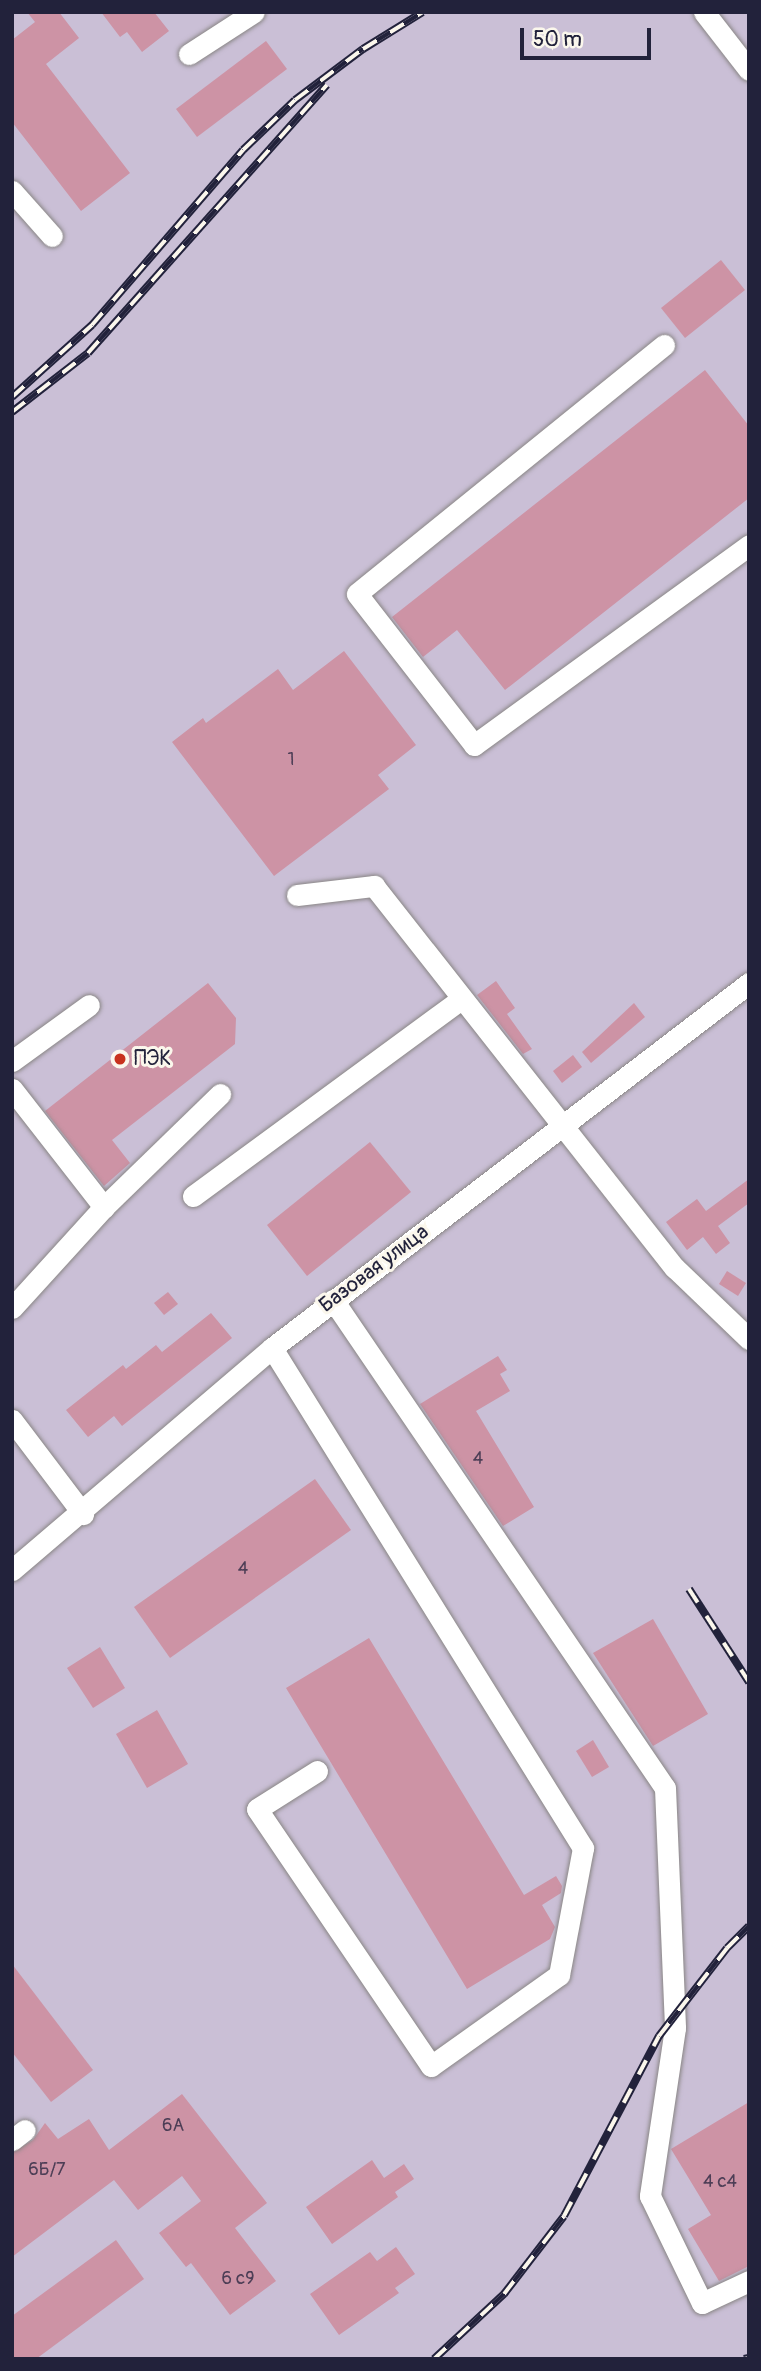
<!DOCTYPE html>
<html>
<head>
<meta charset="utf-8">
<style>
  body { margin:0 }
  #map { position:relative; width:761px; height:2371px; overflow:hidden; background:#f0e9cf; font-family:Pangolin,sans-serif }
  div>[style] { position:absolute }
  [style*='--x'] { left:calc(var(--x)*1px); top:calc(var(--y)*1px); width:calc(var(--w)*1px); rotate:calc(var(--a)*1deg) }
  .industrial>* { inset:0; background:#cabfd6 }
  .building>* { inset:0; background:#cd93a5 }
  .roads { filter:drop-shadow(0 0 2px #898685) drop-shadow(0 0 2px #898685) }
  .minor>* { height:21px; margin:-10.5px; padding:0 10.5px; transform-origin:10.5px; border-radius:10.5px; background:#fff }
  .rail>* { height:8px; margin-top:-4px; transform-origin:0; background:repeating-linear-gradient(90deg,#fbf7ec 0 16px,#22223b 0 32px); box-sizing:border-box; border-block:2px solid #22223b }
  .dots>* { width:19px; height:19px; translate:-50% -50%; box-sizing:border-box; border:4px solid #fbf7ec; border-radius:50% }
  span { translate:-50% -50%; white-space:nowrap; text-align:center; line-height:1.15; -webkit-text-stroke:6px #fbf7ec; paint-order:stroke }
  .number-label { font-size:18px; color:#4d3e56 }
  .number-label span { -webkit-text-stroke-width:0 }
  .poi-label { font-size:21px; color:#22223b }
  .left { translate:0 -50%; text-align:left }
  .street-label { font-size:21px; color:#22223b }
  .frame { position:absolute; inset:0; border:14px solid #22223b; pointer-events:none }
  .scale { position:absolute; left:520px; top:28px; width:131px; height:32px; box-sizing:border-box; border:4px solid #22223b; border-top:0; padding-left:9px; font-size:21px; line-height:24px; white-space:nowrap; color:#22223b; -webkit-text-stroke:5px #fbf7ec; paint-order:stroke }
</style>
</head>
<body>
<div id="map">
  <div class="industrial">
    <div style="clip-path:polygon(12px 12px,749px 12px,749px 2359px,12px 2359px)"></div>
  </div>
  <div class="building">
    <div style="clip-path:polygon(27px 12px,59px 12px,79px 38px,46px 64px,130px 173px,81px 211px,12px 122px,12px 40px,35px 22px)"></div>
    <div style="clip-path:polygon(101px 12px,154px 12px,169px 31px,142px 52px,127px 32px,120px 37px)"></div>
    <div style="clip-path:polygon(266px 41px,287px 69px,197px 137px,176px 109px)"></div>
    <div style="clip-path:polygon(721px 260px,745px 290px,685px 338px,661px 308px)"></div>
    <div style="clip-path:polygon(705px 370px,749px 426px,749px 498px,505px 690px,457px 630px,423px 657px,392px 617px)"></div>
    <div style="clip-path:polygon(344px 651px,416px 745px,378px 775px,389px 789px,274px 876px,172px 742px,203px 718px,206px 723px,278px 669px,293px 690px)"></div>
    <div style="clip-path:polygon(496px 981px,515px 1008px,507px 1014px,532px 1049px,523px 1054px,477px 995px)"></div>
    <div style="clip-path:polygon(208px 983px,236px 1018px,235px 1044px,112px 1140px,130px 1163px,104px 1186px,45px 1111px)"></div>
    <div style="clip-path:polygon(634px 1003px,645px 1017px,591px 1063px,582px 1052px)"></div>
    <div style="clip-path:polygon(573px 1055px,582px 1067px,562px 1083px,553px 1071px)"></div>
    <div style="clip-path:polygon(370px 1142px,411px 1192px,307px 1276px,267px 1225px)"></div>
    <div style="clip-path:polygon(749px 1179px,749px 1203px,718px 1226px,730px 1243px,716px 1254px,703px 1237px,687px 1250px,666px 1222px,697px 1199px,706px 1211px)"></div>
    <div style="clip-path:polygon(727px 1271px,746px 1283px,738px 1296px,719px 1284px)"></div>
    <div style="clip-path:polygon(168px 1292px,178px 1304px,164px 1315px,154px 1303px)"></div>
    <div style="clip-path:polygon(211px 1313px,232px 1338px,122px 1426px,114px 1416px,88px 1437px,66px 1410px,123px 1365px,126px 1369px,156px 1345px,162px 1352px)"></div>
    <div style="clip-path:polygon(498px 1356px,507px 1370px,500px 1374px,510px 1391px,476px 1411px,534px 1507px,503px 1526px,420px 1404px)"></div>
    <div style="clip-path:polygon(315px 1479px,351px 1530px,170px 1658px,134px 1607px)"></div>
    <div style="clip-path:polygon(653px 1619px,708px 1714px,653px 1746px,593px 1653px)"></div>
    <div style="clip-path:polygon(369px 1638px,524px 1895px,556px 1876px,562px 1886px,561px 1893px,542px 1905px,555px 1927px,550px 1939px,467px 1989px,286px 1688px)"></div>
    <div style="clip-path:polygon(100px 1647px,125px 1688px,93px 1708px,67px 1668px)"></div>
    <div style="clip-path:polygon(157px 1710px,188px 1764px,147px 1788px,116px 1734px)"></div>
    <div style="clip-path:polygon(593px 1740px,609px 1767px,592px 1777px,576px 1751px)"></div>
    <div style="clip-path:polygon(12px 1964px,93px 2070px,51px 2102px,12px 2052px)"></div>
    <div style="clip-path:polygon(182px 2094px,267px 2203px,235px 2228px,276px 2281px,230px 2315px,191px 2263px,186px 2267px,159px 2233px,201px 2201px,182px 2176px,138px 2210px,114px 2180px,12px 2257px,12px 2153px,33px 2140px,45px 2123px,58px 2139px,89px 2119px,109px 2150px)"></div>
    <div style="clip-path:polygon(749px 2102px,749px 2266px,719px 2281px,688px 2229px,711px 2215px,671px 2149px)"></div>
    <div style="clip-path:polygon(372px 2160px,384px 2178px,404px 2164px,414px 2179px,395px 2192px,398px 2197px,332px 2244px,306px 2207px)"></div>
    <div style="clip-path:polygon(116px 2240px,144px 2279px,36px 2359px,12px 2359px,12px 2316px)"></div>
    <div style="clip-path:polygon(396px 2247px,415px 2274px,395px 2288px,399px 2293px,339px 2335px,310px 2294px,370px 2252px,377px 2261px)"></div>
  </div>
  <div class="roads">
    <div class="minor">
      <div style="--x:704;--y:12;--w:73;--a:52.2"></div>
      <div style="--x:189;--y:54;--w:77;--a:-32.9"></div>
      <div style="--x:12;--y:191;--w:60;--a:48.4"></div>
      <div style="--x:664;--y:345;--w:395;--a:141"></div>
      <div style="--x:357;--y:594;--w:191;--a:52.2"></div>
      <div style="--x:474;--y:745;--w:340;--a:-36"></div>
      <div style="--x:297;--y:895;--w:78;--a:-6.7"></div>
      <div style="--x:374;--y:886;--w:486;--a:51.8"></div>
      <div style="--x:675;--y:1268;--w:103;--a:43.8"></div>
      <div style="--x:12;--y:1061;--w:95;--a:-36"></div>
      <div style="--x:12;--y:1089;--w:150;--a:52.1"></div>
      <div style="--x:193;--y:1196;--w:333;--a:-36.3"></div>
      <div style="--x:333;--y:1300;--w:590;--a:55.77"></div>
      <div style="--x:665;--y:1788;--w:240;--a:87.6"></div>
      <div style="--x:675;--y:2028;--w:170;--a:98.5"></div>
      <div style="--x:650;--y:2196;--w:119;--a:64.1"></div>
      <div style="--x:702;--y:2303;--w:52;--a:-25.1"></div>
      <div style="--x:12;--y:1308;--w:137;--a:-47.7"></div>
      <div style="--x:104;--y:1207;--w:162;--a:-44.2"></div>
      <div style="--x:272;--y:1348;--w:589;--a:58.12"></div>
      <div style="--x:583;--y:1848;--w:129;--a:100.7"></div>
      <div style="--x:559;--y:1975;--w:157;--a:144.6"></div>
      <div style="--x:431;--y:2066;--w:310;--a:-124.1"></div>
      <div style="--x:257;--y:1809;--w:71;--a:-32.3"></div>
      <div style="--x:12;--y:1420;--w:118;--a:52.9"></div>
      <div style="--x:12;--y:1570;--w:342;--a:-40.5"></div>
      <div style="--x:272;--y:1348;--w:601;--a:-37.42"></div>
      <div style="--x:12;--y:2140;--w:16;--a:-38"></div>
    </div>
  </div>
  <div class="rail">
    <div style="--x:12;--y:397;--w:108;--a:-42"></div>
    <div style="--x:92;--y:325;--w:231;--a:-49.2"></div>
    <div style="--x:243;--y:150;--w:72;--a:-43.9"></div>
    <div style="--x:295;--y:100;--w:85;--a:-36.9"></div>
    <div style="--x:363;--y:49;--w:70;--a:-31.7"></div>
    <div style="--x:12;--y:412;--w:96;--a:-37.8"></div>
    <div style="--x:88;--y:353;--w:359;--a:-48.3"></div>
    <div style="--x:689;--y:1589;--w:111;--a:57.2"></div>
    <div style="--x:434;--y:2359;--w:96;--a:-42.9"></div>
    <div style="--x:504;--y:2294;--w:98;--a:-52.4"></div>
    <div style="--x:564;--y:2216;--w:204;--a:-62.2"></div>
    <div style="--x:659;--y:2036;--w:111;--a:-52.3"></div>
    <div style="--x:727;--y:1948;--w:31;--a:-45"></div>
    <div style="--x:744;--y:2359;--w:5;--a:-11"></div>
  </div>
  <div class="dots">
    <div style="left:120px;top:1059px;background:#c8321e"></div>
  </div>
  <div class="number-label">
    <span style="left:291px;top:760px">1</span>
    <span style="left:478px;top:1459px">4</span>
    <span style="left:243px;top:1569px">4</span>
    <span style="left:173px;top:2126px">6А</span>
    <span style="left:47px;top:2170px">6Б/7</span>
    <span style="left:720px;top:2182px">4 с4</span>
    <span style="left:238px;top:2279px">6 с9</span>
  </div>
  <div class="poi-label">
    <span class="left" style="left:134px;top:1059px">ПЭК</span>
  </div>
  <div class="street-label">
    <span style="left:374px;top:1269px;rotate:-37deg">Базовая улица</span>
  </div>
  <div class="frame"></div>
  <div class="scale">50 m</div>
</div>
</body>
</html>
